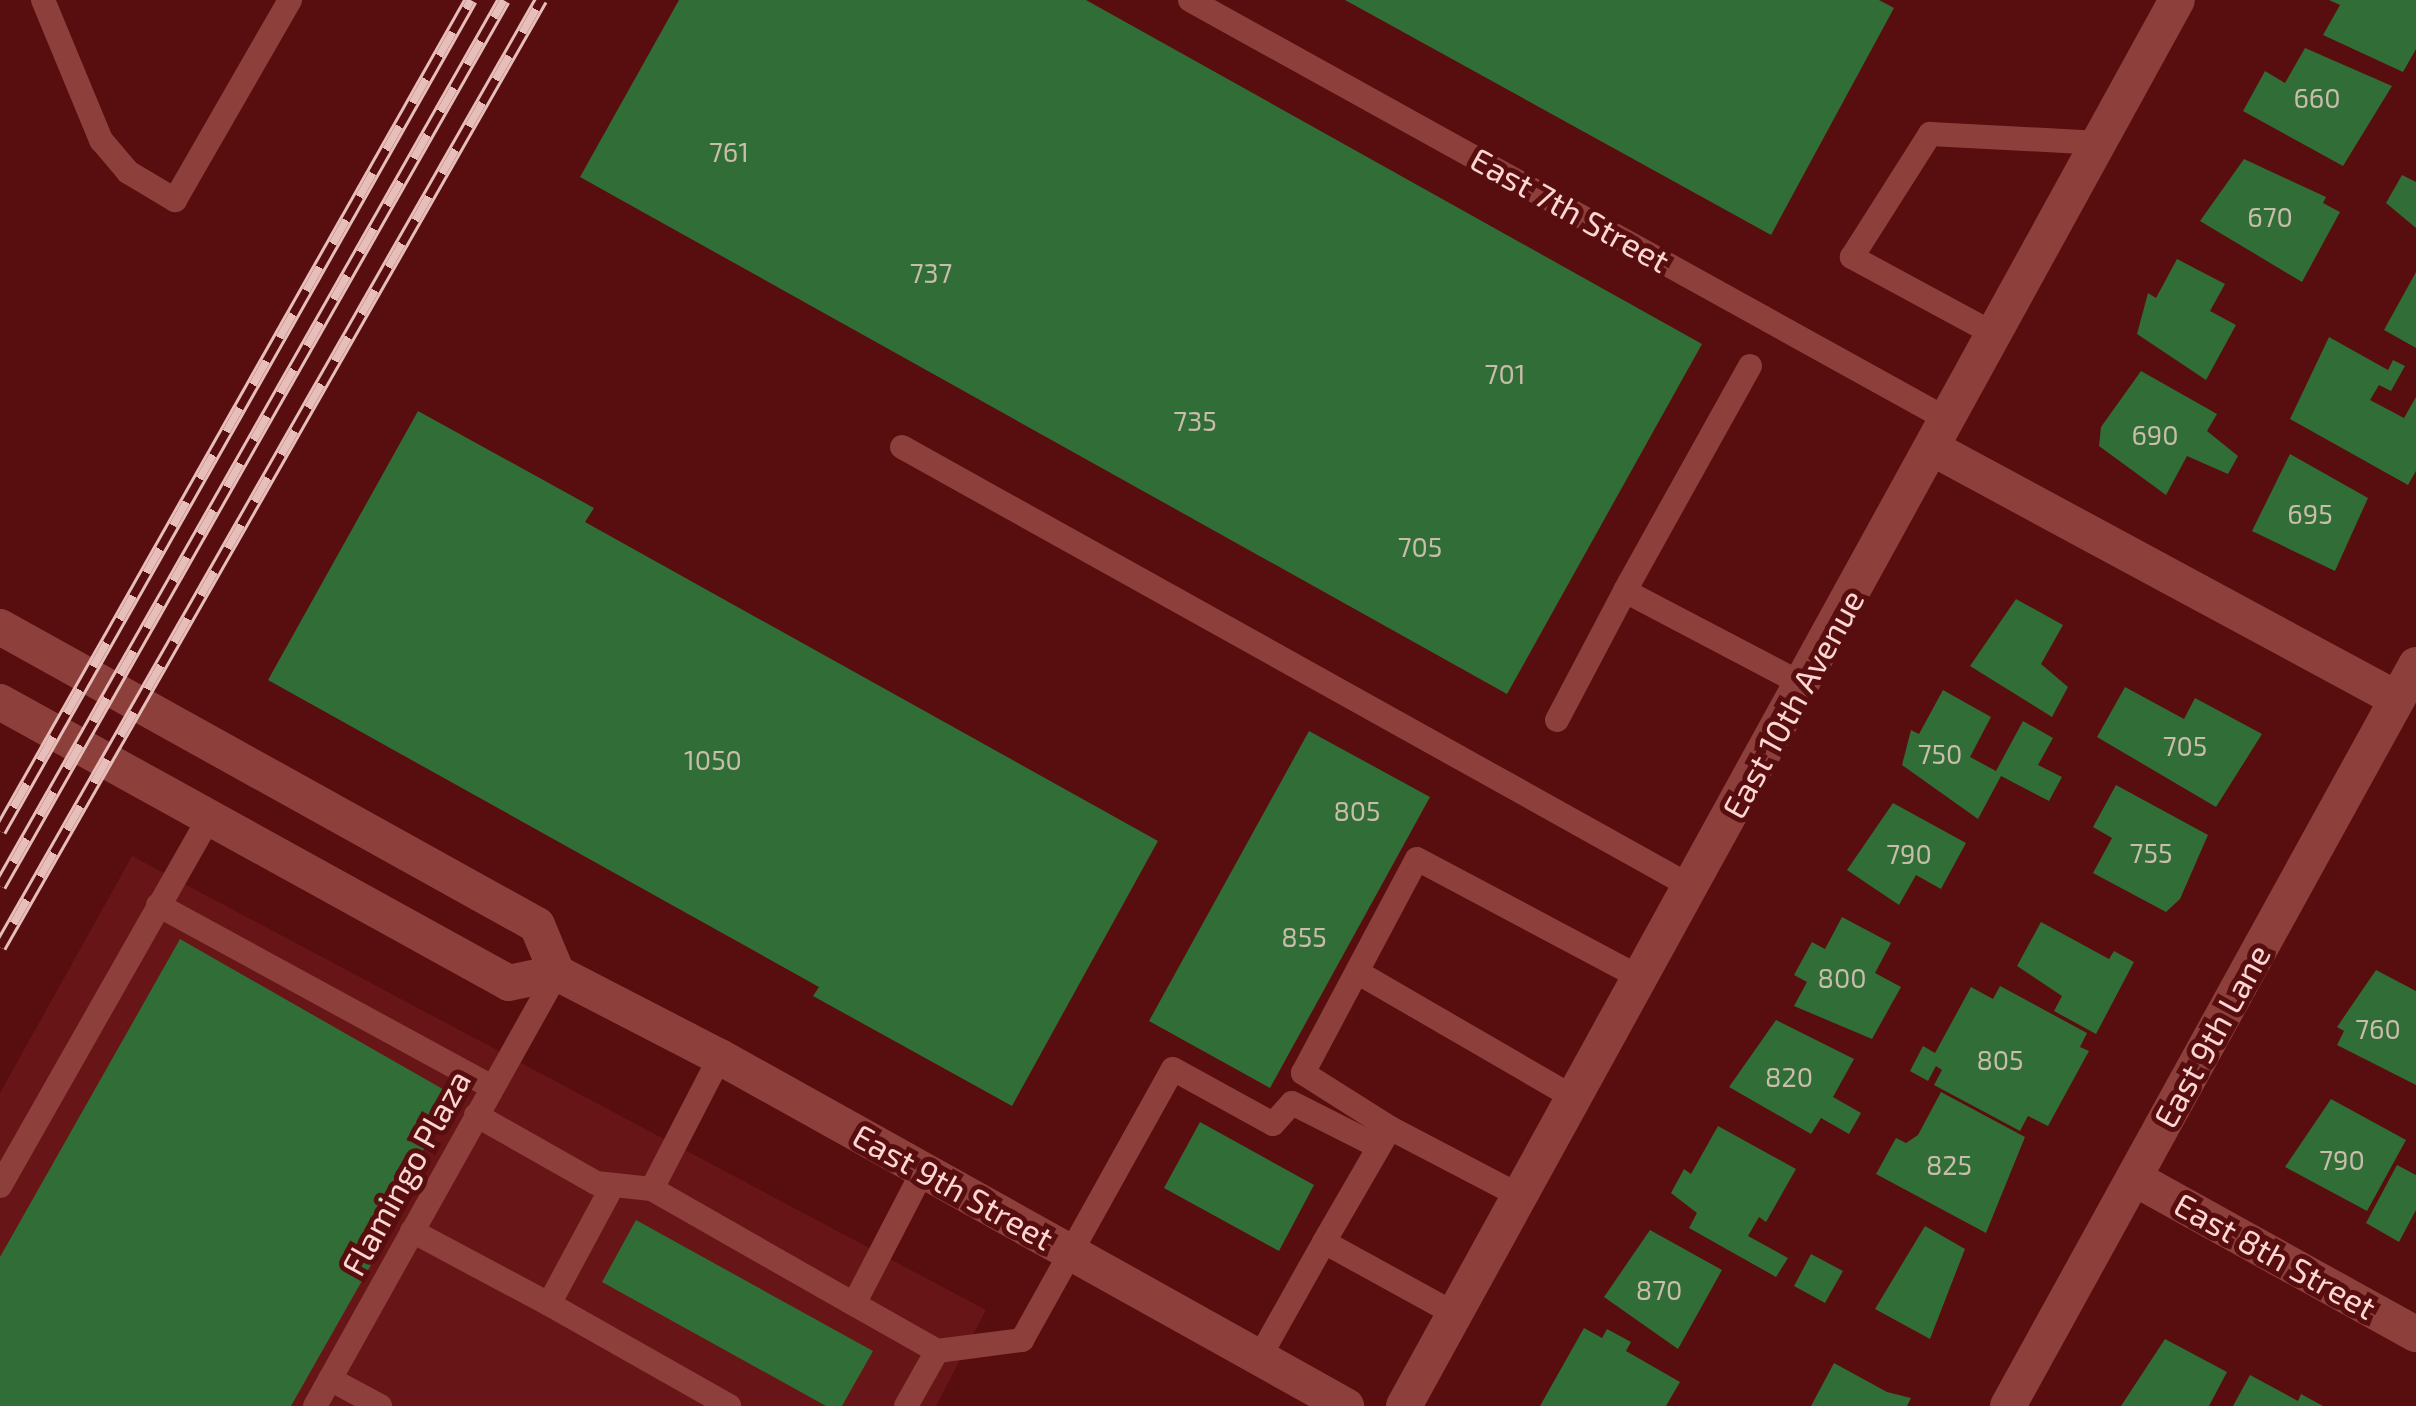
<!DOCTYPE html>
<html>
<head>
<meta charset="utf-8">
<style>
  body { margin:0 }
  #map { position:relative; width:2416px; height:1406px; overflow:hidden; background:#580d0f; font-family:"Exo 2",sans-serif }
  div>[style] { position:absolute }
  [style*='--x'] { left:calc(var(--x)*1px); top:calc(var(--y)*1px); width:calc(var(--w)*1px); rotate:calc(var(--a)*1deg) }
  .built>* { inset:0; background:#671517 }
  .building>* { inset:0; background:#316d36 }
  .lane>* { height:24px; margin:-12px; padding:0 12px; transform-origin:12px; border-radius:12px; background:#8d403b }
  .street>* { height:36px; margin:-18px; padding:0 18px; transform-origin:18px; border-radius:18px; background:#8d403b }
  .secondary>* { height:36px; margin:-18px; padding:0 18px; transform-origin:18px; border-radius:18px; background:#8d403b }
  .rail>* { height:14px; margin-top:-7px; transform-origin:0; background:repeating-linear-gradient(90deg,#580d0f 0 27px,#e7beba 0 54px); box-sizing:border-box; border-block:3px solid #e7beba }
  span { translate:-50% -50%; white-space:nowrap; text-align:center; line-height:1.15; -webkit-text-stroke:10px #580d0f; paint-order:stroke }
  .number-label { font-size:27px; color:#c8bcab }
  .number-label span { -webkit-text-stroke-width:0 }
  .street-label { font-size:33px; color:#fbd6d2 }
</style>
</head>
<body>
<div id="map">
  <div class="built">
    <div style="clip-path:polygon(132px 856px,986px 1310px,936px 1406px,0 1406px,0 1093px)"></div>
  </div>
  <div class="building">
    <div style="clip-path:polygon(679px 0,1086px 0,1702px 344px,1507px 694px,580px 177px)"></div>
    <div style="clip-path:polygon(1345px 0,1879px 0,1894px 8px,1771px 235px)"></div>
    <div style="clip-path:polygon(2329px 0,2416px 0,2416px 49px,2403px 72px,2323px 35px,2340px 5px)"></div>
    <div style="clip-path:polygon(2305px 48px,2392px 86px,2343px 166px,2243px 111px,2265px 71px,2285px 83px)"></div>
    <div style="clip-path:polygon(2244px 159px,2326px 197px,2323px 203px,2340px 212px,2302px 282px,2200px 221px)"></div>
    <div style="clip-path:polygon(2402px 175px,2416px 182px,2416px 228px,2386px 203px)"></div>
    <div style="clip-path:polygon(2177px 259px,2225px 284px,2210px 311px,2236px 325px,2206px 380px,2137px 334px,2148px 293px,2156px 298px)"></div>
    <div style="clip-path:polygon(2416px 272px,2416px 348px,2384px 330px)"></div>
    <div style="clip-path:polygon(2329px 337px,2388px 370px,2393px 360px,2405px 366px,2391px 391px,2379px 385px,2370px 400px,2404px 418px,2416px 397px,2416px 471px,2408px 485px,2290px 419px)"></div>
    <div style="clip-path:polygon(2141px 371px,2217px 414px,2207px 431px,2238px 456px,2228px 474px,2187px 456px,2166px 495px,2099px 446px,2101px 427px)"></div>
    <div style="clip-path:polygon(418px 411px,594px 508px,585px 522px,1158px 841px,1012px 1106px,813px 996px,819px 987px,268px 680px)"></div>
    <div style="clip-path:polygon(2290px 454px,2368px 498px,2335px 571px,2252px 531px)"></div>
    <div style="clip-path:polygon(2016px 599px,2063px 625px,2041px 664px,2068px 687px,2052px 717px,1970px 666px)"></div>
    <div style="clip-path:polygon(2125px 687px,2184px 719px,2195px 698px,2262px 734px,2216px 807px,2097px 737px)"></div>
    <div style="clip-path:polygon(1943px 690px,1991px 717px,1970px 757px,1996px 771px,2023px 721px,2053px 738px,2038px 765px,2062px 777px,2049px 801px,2001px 776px,1978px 819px,1902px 765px,1911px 730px,1919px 734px)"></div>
    <div style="clip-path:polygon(1309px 731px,1430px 797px,1270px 1088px,1149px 1021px)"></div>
    <div style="clip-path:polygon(2116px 785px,2208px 835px,2180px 899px,2166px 912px,2093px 873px,2112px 838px,2093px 827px)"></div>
    <div style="clip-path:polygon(1893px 803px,1966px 843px,1941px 889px,1916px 875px,1899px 905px,1847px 870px)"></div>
    <div style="clip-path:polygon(1842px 917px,1891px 943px,1875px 973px,1901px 987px,1872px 1039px,1794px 1006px,1807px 982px,1794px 975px,1812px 942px,1825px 949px)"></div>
    <div style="clip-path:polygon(2041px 922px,2109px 959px,2114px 951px,2134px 962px,2096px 1034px,2054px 1011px,2062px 996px,2017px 966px)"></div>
    <div style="clip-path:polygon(180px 939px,455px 1096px,404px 1183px,414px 1189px,291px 1406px,0 1406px,0 1257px)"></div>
    <div style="clip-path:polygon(2376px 970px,2416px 991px,2416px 1085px,2337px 1045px,2344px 1031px,2337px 1027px)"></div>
    <div style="clip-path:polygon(2000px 986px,2087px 1033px,2080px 1047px,2089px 1051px,2048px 1126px,2028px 1116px,2020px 1131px,1934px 1085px,1942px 1070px,1936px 1066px,1928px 1081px,1910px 1071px,1923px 1046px,1935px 1053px,1971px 987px,1993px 999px)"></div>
    <div style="clip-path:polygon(1776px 1020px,1854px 1059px,1833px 1097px,1861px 1113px,1849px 1134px,1821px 1118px,1811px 1134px,1729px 1087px)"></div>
    <div style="clip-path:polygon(1941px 1092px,2025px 1137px,1986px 1233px,1876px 1174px,1896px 1138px,1906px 1143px,1918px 1135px)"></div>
    <div style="clip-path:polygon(2331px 1099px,2406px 1140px,2367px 1211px,2285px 1167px)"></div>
    <div style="clip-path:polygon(1200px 1122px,1314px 1185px,1279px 1251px,1164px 1188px)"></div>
    <div style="clip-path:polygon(1718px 1126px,1796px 1169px,1766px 1222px,1759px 1217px,1748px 1236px,1788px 1258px,1776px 1277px,1689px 1228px,1697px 1213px,1671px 1193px,1684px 1169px,1691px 1174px)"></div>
    <div style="clip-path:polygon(2397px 1165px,2416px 1175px,2416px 1210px,2399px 1242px,2366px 1223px)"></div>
    <div style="clip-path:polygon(636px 1220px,873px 1351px,842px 1406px,826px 1406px,602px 1282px)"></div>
    <div style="clip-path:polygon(1925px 1226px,1965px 1249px,1930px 1339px,1875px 1309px)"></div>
    <div style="clip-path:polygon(1650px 1230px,1722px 1270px,1678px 1349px,1604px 1297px)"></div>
    <div style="clip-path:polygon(1811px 1254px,1843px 1271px,1825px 1303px,1794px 1286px)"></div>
    <div style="clip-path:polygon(1584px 1328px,1602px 1338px,1607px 1329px,1631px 1342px,1626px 1351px,1680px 1382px,1666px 1406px,1540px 1406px)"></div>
    <div style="clip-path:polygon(2165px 1339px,2227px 1372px,2209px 1406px,2121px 1406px)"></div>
    <div style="clip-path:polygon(1834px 1363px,1887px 1392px,1911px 1398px,1907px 1406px,1811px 1406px)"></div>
    <div style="clip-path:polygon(2250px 1375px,2298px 1401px,2301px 1394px,2323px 1406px,2233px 1406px)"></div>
  </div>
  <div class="lane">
    <div style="--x:43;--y:0;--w:152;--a:67.5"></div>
    <div style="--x:101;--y:140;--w:42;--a:49.8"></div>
    <div style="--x:128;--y:172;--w:55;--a:30.8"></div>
    <div style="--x:175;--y:200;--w:231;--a:-60.1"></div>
    <div style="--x:1190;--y:0;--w:869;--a:28.98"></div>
    <div style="--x:1996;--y:335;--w:164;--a:-151.6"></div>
    <div style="--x:1852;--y:257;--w:146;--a:-57.6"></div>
    <div style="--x:1930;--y:134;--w:171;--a:3"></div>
    <div style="--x:1750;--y:366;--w:257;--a:119.1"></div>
    <div style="--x:1625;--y:591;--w:202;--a:27.7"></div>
    <div style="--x:902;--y:447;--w:904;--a:29.12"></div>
    <div style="--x:1557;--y:720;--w:146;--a:-62.2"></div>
    <div style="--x:158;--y:905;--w:380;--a:28.6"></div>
    <div style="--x:1357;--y:972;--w:251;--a:30.1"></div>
    <div style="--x:720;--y:1057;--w:148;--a:117.3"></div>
    <div style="--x:652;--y:1189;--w:232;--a:29.7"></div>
    <div style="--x:854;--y:1304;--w:150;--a:-62.6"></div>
    <div style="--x:476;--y:1115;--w:138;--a:29.5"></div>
    <div style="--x:596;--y:1183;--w:56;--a:6.1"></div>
    <div style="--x:1390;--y:1128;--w:147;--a:27.6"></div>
    <div style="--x:0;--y:1186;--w:423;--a:-60.4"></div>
    <div style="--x:412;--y:1231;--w:155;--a:28.1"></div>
    <div style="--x:549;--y:1304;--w:135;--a:-61.7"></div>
    <div style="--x:549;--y:1304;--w:207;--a:29.5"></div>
    <div style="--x:854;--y:1304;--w:95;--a:29.5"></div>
    <div style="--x:937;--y:1351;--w:63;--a:119.4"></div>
    <div style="--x:1455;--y:1314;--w:149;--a:-151.2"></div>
    <div style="--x:1324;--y:1242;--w:132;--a:-59.9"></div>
    <div style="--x:1390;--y:1128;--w:103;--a:-147.7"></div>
    <div style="--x:1303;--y:1073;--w:242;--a:-62"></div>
    <div style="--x:1417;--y:859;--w:254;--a:28"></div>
    <div style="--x:937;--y:1351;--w:86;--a:-7.4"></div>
    <div style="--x:1022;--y:1340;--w:310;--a:-60.9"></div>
    <div style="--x:1173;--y:1069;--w:114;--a:28.8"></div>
    <div style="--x:1273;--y:1124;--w:28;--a:-48"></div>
    <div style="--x:1292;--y:1103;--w:97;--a:26.8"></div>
    <div style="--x:1259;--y:1358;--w:133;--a:-60.7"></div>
    <div style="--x:330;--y:1379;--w:57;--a:28.4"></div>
    <div style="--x:315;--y:1406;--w:496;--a:-60.8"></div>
  </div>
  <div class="street">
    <div style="--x:1934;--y:449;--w:526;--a:28.37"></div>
    <div style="--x:2134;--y:1178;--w:322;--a:29"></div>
    <div style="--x:2008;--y:1406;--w:846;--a:-61.16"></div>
  </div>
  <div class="secondary">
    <div style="--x:0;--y:627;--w:614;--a:29.03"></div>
    <div style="--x:537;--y:925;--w:52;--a:67.4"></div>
    <div style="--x:0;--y:702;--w:581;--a:28.9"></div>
    <div style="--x:509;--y:983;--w:49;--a:-11.8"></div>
    <div style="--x:557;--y:973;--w:183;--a:27.3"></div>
    <div style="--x:720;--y:1057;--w:717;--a:29.14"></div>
    <div style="--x:1404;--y:1406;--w:1604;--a:-61.2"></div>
  </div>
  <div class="rail">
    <div style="--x:0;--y:831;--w:955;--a:-60.46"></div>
    <div style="--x:0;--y:886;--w:1019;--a:-60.37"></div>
    <div style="--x:0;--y:947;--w:1091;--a:-60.26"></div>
  </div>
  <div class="number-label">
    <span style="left:2317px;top:98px">660</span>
    <span style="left:729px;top:152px">761</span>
    <span style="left:2270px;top:217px">670</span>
    <span style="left:931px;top:273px">737</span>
    <span style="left:1505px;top:374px">701</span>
    <span style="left:1195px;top:421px">735</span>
    <span style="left:2155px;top:435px">690</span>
    <span style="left:2310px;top:514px">695</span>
    <span style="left:1420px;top:547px">705</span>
    <span style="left:2185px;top:746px">705</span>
    <span style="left:1940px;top:754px">750</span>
    <span style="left:713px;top:760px">1050</span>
    <span style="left:1357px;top:811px">805</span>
    <span style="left:2151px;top:853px">755</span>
    <span style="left:1909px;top:854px">790</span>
    <span style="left:1304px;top:937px">855</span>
    <span style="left:1842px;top:978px">800</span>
    <span style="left:2378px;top:1029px">760</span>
    <span style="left:2000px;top:1060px">805</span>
    <span style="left:1789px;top:1077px">820</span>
    <span style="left:2342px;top:1160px">790</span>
    <span style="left:1949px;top:1165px">825</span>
    <span style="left:1659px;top:1290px">870</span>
  </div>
  <div class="street-label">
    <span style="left:1570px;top:210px;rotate:29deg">East 7th Street</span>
    <span style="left:1793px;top:704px;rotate:-61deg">East 10th Avenue</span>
    <span style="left:2212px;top:1036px;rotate:-61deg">East 9th Lane</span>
    <span style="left:406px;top:1173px;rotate:-61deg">Flamingo Plaza</span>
    <span style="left:953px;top:1187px;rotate:29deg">East 9th Street</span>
    <span style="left:2275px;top:1256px;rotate:29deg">East 8th Street</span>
  </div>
</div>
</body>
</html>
